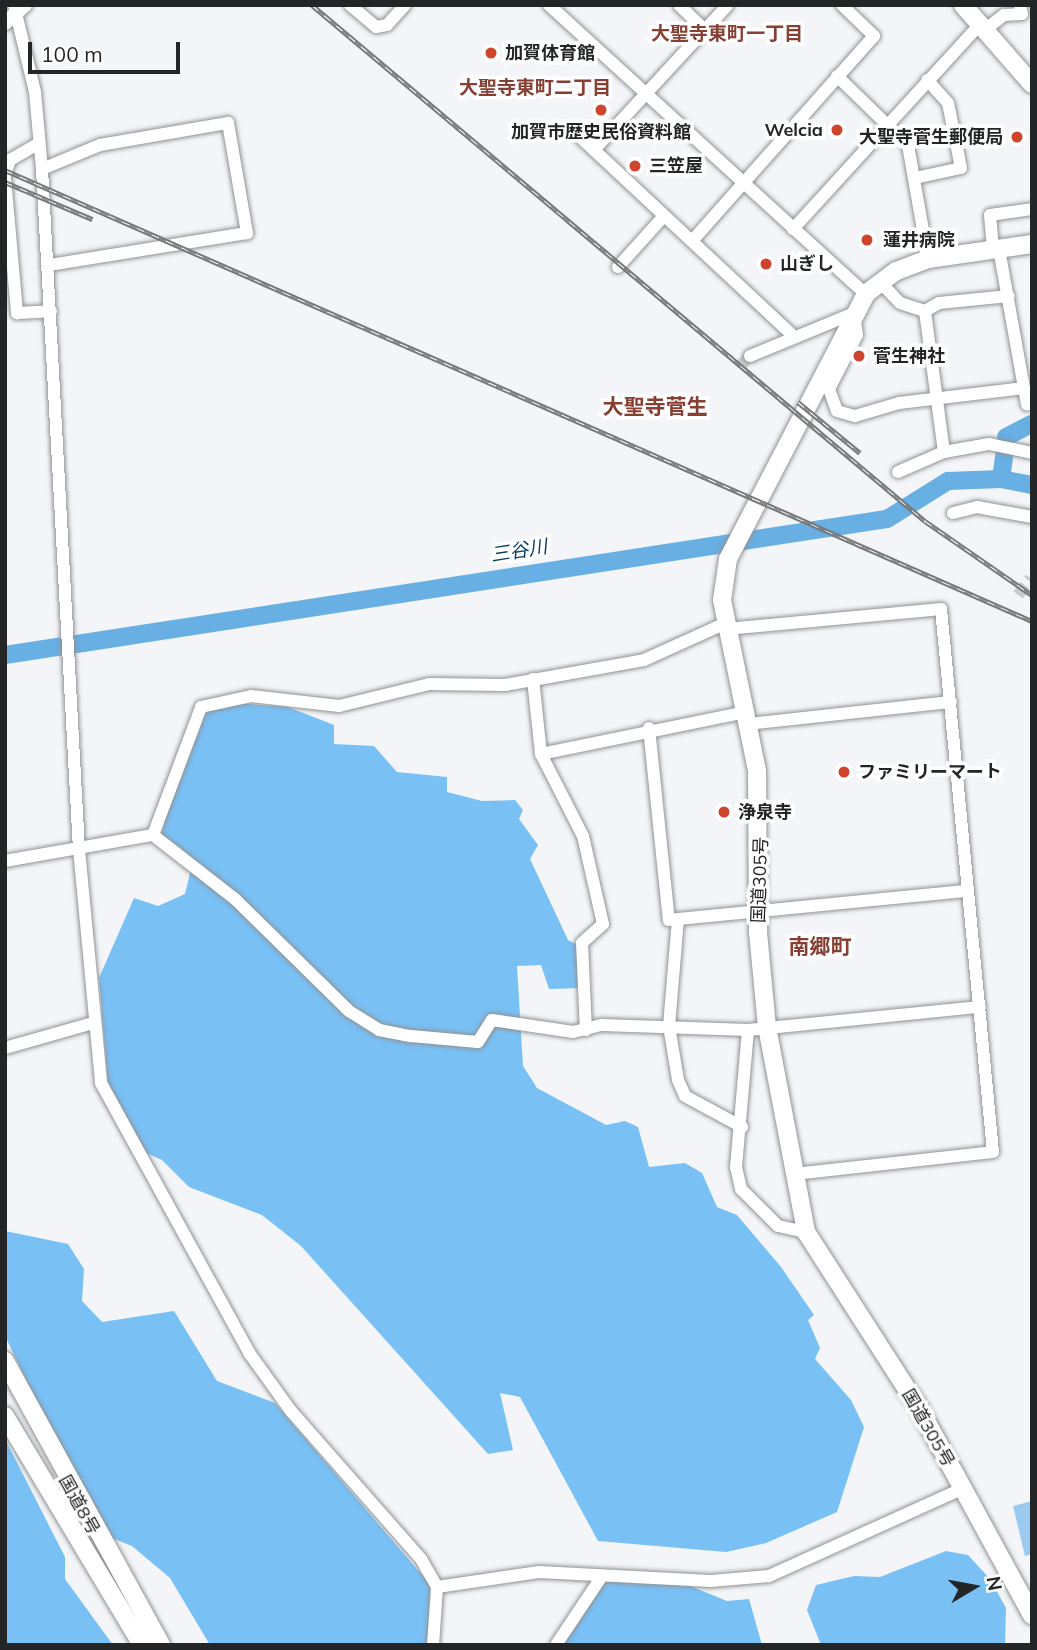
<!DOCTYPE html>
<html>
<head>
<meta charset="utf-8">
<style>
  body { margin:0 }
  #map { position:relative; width:1037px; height:1650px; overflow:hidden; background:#f3f5f8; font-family:Mulish,"Noto Sans JP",sans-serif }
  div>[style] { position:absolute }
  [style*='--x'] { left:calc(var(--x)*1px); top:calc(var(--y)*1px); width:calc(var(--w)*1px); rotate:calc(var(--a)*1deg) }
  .green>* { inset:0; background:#9acaef }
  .forest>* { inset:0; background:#79c0f5 }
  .river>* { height:18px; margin:-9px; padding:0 9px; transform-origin:9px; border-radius:9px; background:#68afe3 }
  .minor-tunnel>* { height:12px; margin-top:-6px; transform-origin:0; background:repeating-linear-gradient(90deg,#cacbce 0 12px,transparent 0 18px) }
  .roads { filter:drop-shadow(0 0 2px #909294) drop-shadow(0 0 2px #909294) }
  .minor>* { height:12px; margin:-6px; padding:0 6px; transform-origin:6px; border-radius:6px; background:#fff }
  .major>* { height:14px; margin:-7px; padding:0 7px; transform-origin:7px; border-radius:7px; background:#fff }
  .highway>* { height:18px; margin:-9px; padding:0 9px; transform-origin:9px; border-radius:9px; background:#fff }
  .rail>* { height:5px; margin-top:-2.5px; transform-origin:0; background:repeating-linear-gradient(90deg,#fff 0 8px,#78797b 0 16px); box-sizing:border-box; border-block:2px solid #78797b }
  .dots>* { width:19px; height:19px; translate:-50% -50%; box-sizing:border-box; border:4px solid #fff; border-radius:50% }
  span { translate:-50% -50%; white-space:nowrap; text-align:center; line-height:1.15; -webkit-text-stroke:7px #fff; paint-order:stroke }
  .poi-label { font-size:18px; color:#242526; font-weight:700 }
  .left { translate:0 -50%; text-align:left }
  .right { translate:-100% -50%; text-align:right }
  .street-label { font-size:18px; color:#242526 }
  .neighbourhood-label { font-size:19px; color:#863f32; font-weight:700 }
  .water-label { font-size:19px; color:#033e60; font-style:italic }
  .quarter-label { font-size:21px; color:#863f32; font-weight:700 }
  .frame { position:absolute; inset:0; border:7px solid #242526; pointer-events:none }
  .north { position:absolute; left:939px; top:1552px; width:70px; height:70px; -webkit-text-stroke:5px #fff; paint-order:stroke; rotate:80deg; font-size:19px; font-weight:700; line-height:28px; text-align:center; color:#242526 }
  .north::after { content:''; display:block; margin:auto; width:24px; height:32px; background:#242526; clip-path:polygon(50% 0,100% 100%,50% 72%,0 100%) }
  .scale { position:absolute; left:28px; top:42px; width:152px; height:32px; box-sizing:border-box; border:4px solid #242526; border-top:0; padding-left:9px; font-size:21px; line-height:24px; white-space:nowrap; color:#242526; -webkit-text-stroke:5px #fff; paint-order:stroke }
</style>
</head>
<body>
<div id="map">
  <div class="green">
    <div style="clip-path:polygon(1032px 1501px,1032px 1554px,1025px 1556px,1013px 1506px)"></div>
  </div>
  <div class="forest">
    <div style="clip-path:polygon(235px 703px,288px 707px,334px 725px,334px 744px,374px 746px,397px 772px,447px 777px,447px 792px,482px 801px,515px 800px,523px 810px,519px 819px,538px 845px,530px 859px,568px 940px,578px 945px,582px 988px,549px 989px,541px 965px,517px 966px,523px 1066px,537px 1088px,606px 1125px,625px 1121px,638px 1127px,649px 1167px,685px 1163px,702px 1173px,717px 1207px,737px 1215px,781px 1267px,814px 1315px,808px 1320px,820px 1348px,815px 1359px,851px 1400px,864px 1427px,837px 1512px,766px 1543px,726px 1552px,598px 1541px,520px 1397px,500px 1393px,513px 1450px,488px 1454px,301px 1246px,262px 1215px,189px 1187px,162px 1160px,142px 1151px,108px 1085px,99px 978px,134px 898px,158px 906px,185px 894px,193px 861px,161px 837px,167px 811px,197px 723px,210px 709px)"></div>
    <div style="clip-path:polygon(5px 1231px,68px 1244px,84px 1269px,82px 1301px,102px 1322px,174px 1311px,217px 1381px,275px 1403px,428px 1582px,435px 1600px,426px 1645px,210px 1645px,170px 1578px,132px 1546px,104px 1535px,28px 1384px,5px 1336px)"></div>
    <div style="clip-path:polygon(5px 1439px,65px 1557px,65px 1579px,113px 1645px,5px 1645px)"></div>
    <div style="clip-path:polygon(946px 1551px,968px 1555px,990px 1579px,1006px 1608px,1005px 1645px,821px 1645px,807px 1610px,816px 1585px,854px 1576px,880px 1577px)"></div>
    <div style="clip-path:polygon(605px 1578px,688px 1585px,727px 1601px,749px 1599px,762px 1645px,561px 1645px)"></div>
  </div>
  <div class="river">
    <div style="--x:1006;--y:437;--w:29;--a:-27"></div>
    <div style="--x:1001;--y:479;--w:30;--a:-82"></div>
    <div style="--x:5;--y:655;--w:892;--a:-8.77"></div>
    <div style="--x:887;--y:519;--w:72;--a:-31.9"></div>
    <div style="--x:948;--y:481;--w:53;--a:-2.2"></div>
    <div style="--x:1001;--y:479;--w:32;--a:11"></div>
  </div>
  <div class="minor-tunnel">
    <div style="--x:739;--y:367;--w:16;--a:-45"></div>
    <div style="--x:1018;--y:595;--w:21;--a:-53"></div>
  </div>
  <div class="roads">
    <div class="minor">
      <div style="--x:14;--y:5;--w:89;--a:76.4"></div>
      <div style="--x:35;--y:92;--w:77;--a:84.8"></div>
      <div style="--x:42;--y:169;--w:681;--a:86.89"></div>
      <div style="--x:79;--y:849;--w:235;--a:84.6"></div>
      <div style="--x:101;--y:1083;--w:309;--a:61.2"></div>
      <div style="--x:250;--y:1354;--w:70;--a:54.3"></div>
      <div style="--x:291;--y:1411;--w:197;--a:48.7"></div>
      <div style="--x:421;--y:1559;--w:32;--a:60"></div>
      <div style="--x:437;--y:1587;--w:58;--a:93.9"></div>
      <div style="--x:350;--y:5;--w:34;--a:40"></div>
      <div style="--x:376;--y:27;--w:11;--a:-10"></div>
      <div style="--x:387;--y:25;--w:27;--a:-48"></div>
      <div style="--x:549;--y:5;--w:429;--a:42.4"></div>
      <div style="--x:679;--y:5;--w:35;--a:44"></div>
      <div style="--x:986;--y:29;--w:23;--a:-38"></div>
      <div style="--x:1004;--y:15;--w:18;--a:-3"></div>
      <div style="--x:1022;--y:14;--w:9;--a:-103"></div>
      <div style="--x:837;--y:76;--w:99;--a:44.2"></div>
      <div style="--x:908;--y:145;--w:116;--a:80"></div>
      <div style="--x:579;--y:136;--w:290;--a:43"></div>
      <div style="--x:594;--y:150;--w:197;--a:-47.3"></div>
      <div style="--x:42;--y:169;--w:63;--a:-22.5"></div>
      <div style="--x:100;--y:145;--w:130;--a:-9.8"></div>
      <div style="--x:228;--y:123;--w:112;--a:80.2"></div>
      <div style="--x:247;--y:233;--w:201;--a:170.8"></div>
      <div style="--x:5;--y:175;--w:16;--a:-72"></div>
      <div style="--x:10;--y:160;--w:34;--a:-30"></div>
      <div style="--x:5;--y:178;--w:136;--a:84.9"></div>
      <div style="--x:17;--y:313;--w:34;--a:-3"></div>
      <div style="--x:915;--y:178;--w:47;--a:-12.3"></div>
      <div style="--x:961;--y:168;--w:66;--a:-101.3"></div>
      <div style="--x:948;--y:103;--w:31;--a:-132"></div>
      <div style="--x:793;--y:229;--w:279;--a:-47.6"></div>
      <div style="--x:692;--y:241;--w:274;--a:-48.4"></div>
      <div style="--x:874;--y:36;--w:45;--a:-135.9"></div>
      <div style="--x:993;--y:249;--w:34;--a:-95"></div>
      <div style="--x:990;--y:215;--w:42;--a:-8.1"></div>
      <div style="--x:999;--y:249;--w:158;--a:79.8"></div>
      <div style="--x:618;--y:267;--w:69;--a:-48"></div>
      <div style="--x:879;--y:281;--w:30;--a:46"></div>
      <div style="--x:900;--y:303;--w:26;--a:18"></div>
      <div style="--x:925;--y:311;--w:16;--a:-30"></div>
      <div style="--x:939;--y:303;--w:70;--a:-5.7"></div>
      <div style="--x:855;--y:321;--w:14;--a:82"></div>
      <div style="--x:857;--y:335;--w:61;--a:117.4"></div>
      <div style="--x:829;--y:389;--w:23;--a:70"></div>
      <div style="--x:837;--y:411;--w:19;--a:16"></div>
      <div style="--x:855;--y:416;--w:46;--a:-16.5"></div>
      <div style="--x:899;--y:403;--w:126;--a:-6.8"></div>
      <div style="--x:750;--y:356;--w:116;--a:-22.4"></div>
      <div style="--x:944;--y:452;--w:46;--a:-10.1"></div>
      <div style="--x:989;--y:444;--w:44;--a:11.8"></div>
      <div style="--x:898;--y:472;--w:50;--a:-23.5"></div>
      <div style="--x:944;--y:452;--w:142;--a:-97.7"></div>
      <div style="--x:953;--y:513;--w:25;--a:-14"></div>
      <div style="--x:977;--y:507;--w:56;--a:10.3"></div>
      <div style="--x:727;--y:629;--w:215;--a:-5.3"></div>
      <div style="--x:941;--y:609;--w:545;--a:84.53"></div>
      <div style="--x:993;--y:1152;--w:201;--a:173.7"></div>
      <div style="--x:533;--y:679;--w:75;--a:83.9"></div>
      <div style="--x:541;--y:754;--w:92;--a:62.9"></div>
      <div style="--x:583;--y:836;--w:90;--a:77.2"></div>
      <div style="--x:603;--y:924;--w:28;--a:138"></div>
      <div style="--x:582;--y:943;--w:87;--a:87.4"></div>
      <div style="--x:748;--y:724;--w:204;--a:-6.2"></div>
      <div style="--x:649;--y:728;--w:193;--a:84.1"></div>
      <div style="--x:669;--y:920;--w:299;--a:-5.6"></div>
      <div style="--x:541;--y:754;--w:209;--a:-11.6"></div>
      <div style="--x:153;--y:835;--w:104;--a:38"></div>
      <div style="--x:235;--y:899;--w:160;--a:44.5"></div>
      <div style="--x:349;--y:1011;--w:36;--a:32"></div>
      <div style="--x:379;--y:1030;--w:33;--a:11"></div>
      <div style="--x:411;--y:1036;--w:67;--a:5.1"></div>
      <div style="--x:478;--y:1042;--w:26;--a:-58"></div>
      <div style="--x:492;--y:1020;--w:82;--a:8.4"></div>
      <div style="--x:573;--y:1032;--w:30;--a:-14"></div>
      <div style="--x:602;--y:1025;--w:146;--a:2"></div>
      <div style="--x:748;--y:1030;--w:233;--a:-5.7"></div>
      <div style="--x:5;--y:861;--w:150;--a:-10"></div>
      <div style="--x:153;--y:835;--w:137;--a:-69.4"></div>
      <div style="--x:201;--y:707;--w:51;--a:-12.4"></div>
      <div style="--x:251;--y:696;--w:89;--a:6.5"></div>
      <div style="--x:339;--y:706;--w:93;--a:-13.7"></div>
      <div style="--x:429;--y:684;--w:76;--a:0.8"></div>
      <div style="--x:505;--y:685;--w:141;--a:-10.2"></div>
      <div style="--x:644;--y:660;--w:90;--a:-24.3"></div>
      <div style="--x:678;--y:919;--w:107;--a:94.8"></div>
      <div style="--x:669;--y:1026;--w:55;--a:80.5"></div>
      <div style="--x:678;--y:1080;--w:17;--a:66"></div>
      <div style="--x:685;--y:1096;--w:65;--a:28.5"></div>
      <div style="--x:748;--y:1030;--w:138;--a:95"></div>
      <div style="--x:736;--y:1167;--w:23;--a:77"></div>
      <div style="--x:741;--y:1189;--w:52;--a:45"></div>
      <div style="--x:778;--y:1226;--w:29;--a:12"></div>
      <div style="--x:5;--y:1048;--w:91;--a:-15.9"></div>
      <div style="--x:437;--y:1587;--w:103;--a:-8.4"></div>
      <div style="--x:539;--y:1572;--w:172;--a:3"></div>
      <div style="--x:711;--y:1581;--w:58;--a:-4.9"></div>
      <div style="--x:769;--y:1576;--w:212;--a:-24.3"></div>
      <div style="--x:556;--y:1645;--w:83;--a:-56.3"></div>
    </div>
    <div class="major">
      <div style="--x:5;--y:23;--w:27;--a:-42"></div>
    </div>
    <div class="highway">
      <div style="--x:963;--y:5;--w:105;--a:48.9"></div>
      <div style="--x:1032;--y:244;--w:105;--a:171.8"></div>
      <div style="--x:928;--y:259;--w:34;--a:159"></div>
      <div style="--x:896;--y:271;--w:38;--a:143"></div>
      <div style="--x:866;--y:294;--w:299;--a:117.5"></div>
      <div style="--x:728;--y:559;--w:41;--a:98.3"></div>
      <div style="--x:722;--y:600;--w:174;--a:78.4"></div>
      <div style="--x:757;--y:770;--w:162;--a:89.6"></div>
      <div style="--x:758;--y:932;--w:95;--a:84.6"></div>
      <div style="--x:767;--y:1027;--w:209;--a:79.2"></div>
      <div style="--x:806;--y:1232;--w:209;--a:57.3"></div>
      <div style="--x:919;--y:1408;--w:236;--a:61.4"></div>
      <div style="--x:5;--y:1361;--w:324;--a:61.2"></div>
      <div style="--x:5;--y:1416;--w:267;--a:59.1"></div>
    </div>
  </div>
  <div class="rail">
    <div style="--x:312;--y:5;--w:801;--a:40.09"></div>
    <div style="--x:925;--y:521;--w:130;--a:34.7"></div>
    <div style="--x:5;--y:170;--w:1122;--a:23.71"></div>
    <div style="--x:5;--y:182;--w:95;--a:23"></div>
    <div style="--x:798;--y:402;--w:80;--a:39.4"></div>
  </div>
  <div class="dots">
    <div style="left:491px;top:53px;background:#cf442c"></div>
    <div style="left:601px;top:110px;background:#cf442c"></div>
    <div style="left:837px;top:130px;background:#cf442c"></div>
    <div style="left:1017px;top:137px;background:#cf442c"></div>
    <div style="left:635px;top:166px;background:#cf442c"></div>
    <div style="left:867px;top:240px;background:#cf442c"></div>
    <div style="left:766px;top:264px;background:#cf442c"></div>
    <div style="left:859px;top:356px;background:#cf442c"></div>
    <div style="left:844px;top:772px;background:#cf442c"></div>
    <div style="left:724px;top:812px;background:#cf442c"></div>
  </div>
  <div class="poi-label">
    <span class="left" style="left:505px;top:53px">加賀体育館</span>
    <span class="right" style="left:823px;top:130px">Welcia</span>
    <span style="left:601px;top:132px">加賀市歴史民俗資料館</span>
    <span class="right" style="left:1003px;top:137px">大聖寺菅生郵便局</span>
    <span class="left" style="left:649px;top:166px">三笠屋</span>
    <span class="left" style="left:883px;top:240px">蓮井病院</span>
    <span class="left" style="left:780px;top:264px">山ぎし</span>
    <span class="left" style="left:873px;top:356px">菅生神社</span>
    <span class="left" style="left:858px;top:772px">ファミリーマート</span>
    <span class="left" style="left:738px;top:812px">浄泉寺</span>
  </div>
  <div class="street-label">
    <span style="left:760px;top:880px;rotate:-88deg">国道305号</span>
    <span style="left:928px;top:1428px;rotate:60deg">国道305号</span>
    <span style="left:79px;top:1505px;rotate:61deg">国道8号</span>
  </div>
  <div class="neighbourhood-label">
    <span style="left:727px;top:34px">大聖寺東町一丁目</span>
    <span style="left:535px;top:88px">大聖寺東町二丁目</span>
  </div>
  <div class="water-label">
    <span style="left:519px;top:551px;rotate:-9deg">三谷川</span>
  </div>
  <div class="quarter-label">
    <span style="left:655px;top:406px">大聖寺菅生</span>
    <span style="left:820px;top:946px">南郷町</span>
  </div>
  <div class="frame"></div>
  <div class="north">N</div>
  <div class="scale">100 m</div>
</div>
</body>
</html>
